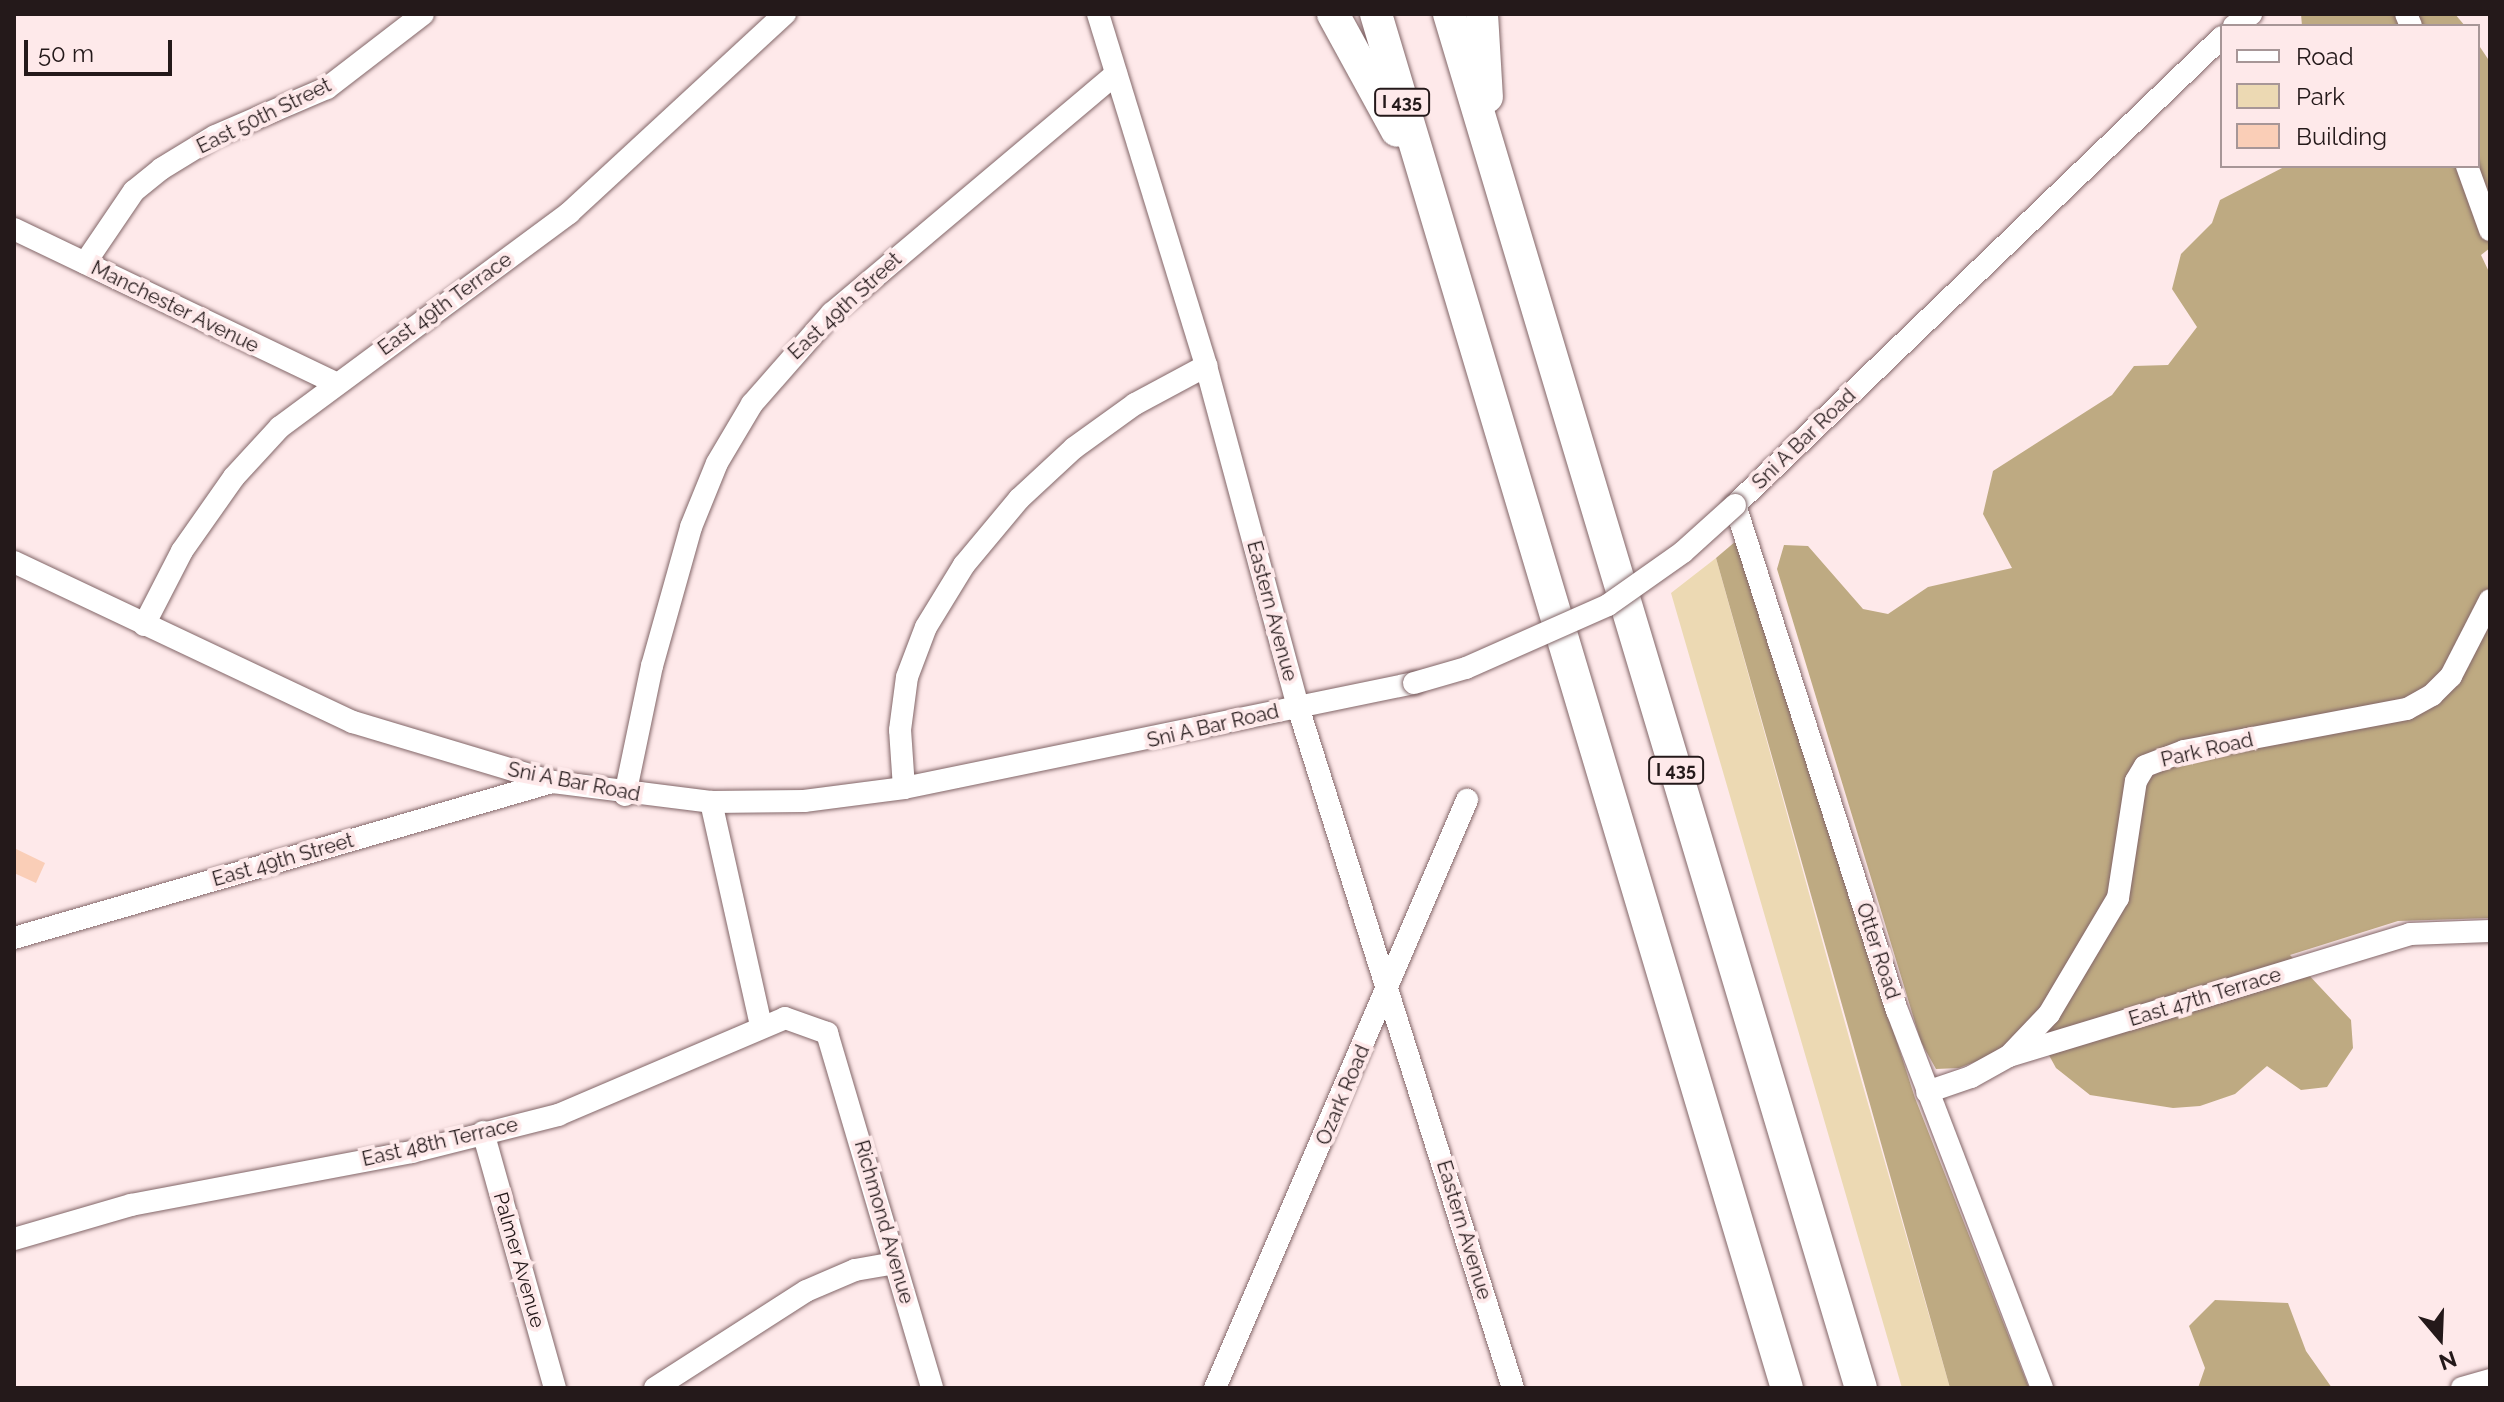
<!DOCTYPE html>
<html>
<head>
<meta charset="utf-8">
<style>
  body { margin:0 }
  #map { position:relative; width:2504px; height:1402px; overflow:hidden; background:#fee9ea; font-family:Raleway,sans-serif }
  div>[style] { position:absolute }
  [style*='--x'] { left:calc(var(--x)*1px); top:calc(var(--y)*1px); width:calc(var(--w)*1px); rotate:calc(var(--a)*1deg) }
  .green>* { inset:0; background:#ecd9b3 }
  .forest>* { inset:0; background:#beaa82 }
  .building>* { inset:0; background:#faceb7 }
  .roads { filter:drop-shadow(0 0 2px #826668) drop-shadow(0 0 2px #826668) }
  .minor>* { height:22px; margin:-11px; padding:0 11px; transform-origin:11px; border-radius:11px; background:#fff }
  .highway>* { height:32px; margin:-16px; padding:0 16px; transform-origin:16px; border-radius:16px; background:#fff }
  .bridges { filter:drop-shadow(0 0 2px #826668) drop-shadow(0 0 2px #826668) }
  .minor-bridge>* { height:22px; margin:-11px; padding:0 11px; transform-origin:11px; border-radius:11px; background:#fff }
  span { translate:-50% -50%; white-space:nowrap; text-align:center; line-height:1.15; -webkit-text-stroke:8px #fee9ea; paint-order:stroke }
  .shield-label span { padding:2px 6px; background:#fee9ea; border:2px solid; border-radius:6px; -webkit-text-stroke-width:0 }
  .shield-label { font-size:18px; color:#24191a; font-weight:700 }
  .street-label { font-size:20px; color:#24191a }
  .frame { position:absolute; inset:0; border:16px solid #24191a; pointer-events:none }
  .legend { position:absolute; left:2220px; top:24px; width:260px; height:144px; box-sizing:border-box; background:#fee9ea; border:2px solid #a79697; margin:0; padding:10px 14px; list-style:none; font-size:24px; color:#24191a }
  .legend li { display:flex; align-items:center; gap:16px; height:40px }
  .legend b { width:40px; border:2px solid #a79697 }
  .north { position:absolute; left:2400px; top:1298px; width:80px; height:80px; -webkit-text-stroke:6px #fee9ea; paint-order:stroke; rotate:161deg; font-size:22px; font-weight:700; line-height:32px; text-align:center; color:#24191a }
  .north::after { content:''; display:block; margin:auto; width:28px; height:36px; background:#24191a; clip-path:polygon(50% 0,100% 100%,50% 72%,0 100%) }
  .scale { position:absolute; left:24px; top:40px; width:148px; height:36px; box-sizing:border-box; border:4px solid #24191a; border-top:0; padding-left:10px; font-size:24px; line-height:28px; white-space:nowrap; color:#24191a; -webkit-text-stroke:6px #fee9ea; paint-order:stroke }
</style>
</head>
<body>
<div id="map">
  <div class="green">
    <div style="clip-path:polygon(1716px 558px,1852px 1048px,1950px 1388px,1902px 1388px,1671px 593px)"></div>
  </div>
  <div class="forest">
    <div style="clip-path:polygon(2301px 14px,2455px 14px,2465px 26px,2302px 26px)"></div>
    <div style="clip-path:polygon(2478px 44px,2490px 62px,2490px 248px,2481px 255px,2490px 274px,2490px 918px,2398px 921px,2290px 955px,2351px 1020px,2353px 1048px,2327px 1087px,2301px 1090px,2267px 1066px,2235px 1094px,2200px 1106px,2173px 1108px,2090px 1095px,2056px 1068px,2039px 1037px,1959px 1068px,1936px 1069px,1921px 1042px,1777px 569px,1784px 545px,1808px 546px,1863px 609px,1888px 614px,1928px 587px,2012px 568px,1983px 514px,1993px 471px,2112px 395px,2134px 366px,2168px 365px,2197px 327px,2172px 289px,2181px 254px,2212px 223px,2220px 200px,2286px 166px,2478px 166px)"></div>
    <div style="clip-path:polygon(1736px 541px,1915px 1098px,2029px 1388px,1950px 1388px,1716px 558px)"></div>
    <div style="clip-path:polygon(2215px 1300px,2288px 1303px,2306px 1351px,2332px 1388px,2198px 1388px,2205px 1368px,2189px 1326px)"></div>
  </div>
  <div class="building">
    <div style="clip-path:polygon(14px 848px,45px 863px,36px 883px,14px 873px)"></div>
  </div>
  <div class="roads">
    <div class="minor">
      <div style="--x:1098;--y:14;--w:368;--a:72.9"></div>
      <div style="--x:1206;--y:366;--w:353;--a:74.9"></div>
      <div style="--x:1298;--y:707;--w:714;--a:72.48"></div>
      <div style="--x:2406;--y:14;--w:13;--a:67"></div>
      <div style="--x:2234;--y:26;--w:21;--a:-35"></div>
      <div style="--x:2467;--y:166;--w:68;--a:70.2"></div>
      <div style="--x:14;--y:229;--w:358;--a:25.6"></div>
      <div style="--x:85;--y:263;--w:87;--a:-55.8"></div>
      <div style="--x:134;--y:191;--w:35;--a:-39"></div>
      <div style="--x:161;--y:169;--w:63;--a:-31.4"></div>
      <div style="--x:215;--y:136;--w:122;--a:-23.2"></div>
      <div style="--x:327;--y:88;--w:121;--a:-37.6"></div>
      <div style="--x:14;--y:562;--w:375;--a:25.3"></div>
      <div style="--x:353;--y:722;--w:209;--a:16.7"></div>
      <div style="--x:553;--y:782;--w:159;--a:7.2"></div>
      <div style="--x:711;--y:802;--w:93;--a:-0.6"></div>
      <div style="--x:804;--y:801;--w:101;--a:-7.4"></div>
      <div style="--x:904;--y:788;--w:521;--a:-11.63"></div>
      <div style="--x:144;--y:625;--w:83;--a:-62.8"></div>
      <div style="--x:182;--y:551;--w:90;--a:-54.9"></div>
      <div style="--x:234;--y:477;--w:68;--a:-47.4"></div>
      <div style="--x:280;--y:427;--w:360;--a:-36.5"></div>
      <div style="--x:569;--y:213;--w:294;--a:-42.7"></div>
      <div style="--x:904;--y:788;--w:58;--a:-93.9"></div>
      <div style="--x:900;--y:730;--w:53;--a:-82.5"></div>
      <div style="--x:907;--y:677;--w:53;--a:-69.2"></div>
      <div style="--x:926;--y:627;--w:73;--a:-58.5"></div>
      <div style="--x:964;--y:565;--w:86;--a:-50.2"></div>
      <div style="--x:1019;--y:499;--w:75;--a:-42.8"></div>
      <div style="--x:1074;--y:448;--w:75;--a:-35.8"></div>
      <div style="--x:1135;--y:404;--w:81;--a:-28.2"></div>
      <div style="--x:625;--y:795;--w:132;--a:-78.2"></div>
      <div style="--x:652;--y:666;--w:144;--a:-74.3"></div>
      <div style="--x:691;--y:527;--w:69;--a:-67.9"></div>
      <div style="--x:717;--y:463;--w:69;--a:-59.3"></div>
      <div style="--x:752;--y:404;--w:121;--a:-48.7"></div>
      <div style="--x:832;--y:313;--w:371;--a:-40.1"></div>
      <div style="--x:711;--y:802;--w:229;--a:77.4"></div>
      <div style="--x:14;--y:938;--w:560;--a:-16.17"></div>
      <div style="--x:2009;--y:1056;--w:58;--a:-46.4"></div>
      <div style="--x:2049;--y:1014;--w:135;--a:-59.3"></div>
      <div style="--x:2118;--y:898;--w:118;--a:-81.3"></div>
      <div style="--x:2136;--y:781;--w:17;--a:-59"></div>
      <div style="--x:2145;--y:766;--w:42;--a:-21"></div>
      <div style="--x:2184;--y:751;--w:227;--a:-10.7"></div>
      <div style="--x:2407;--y:709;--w:29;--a:-29"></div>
      <div style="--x:2432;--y:695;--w:27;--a:-45"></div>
      <div style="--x:2451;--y:676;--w:85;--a:-62.8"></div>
      <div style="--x:1927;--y:1092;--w:46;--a:-18.8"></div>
      <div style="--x:1971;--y:1077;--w:43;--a:-28.9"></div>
      <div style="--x:2009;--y:1056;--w:419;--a:-16.9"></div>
      <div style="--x:2410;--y:934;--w:80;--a:-2.1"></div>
      <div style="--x:483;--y:1132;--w:266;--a:74.3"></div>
      <div style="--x:14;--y:1239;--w:122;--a:-16.2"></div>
      <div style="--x:131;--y:1205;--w:286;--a:-10.7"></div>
      <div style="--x:412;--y:1152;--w:151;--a:-14.2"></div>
      <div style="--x:558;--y:1115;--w:247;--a:-23.1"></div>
      <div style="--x:785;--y:1018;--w:45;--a:19.7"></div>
      <div style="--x:827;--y:1033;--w:370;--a:73.5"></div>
      <div style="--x:655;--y:1388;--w:179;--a:-32.7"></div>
      <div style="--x:806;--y:1291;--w:53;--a:-23.2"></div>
      <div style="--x:855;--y:1270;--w:40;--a:-10"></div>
      <div style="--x:1215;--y:1388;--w:640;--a:-66.8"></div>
      <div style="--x:2042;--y:1388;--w:404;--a:-111"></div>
      <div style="--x:1897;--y:1011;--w:531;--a:-107.75"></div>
      <div style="--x:1735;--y:505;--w:675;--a:-43.86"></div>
      <div style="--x:2462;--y:1388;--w:29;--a:-16"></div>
    </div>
    <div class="highway">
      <div style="--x:1333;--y:14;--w:133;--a:61.3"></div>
      <div style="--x:1376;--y:14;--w:1434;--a:73.35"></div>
      <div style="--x:1449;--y:14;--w:1434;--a:73.31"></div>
      <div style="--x:1482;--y:14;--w:83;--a:86.6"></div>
    </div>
  </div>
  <div class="bridges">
    <div class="minor-bridge">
      <div style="--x:1414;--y:683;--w:54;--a:-16.1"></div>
      <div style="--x:1466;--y:668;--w:155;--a:-23.9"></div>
      <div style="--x:1608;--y:605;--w:92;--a:-35.2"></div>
      <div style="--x:1683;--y:552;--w:70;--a:-42.1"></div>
    </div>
  </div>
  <div class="shield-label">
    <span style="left:1402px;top:102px">I 435</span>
    <span style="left:1676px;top:770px">I 435</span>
  </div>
  <div class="street-label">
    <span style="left:264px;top:116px;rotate:-26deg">East 50th Street</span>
    <span style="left:445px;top:304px;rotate:-36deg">East 49th Terrace</span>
    <span style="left:845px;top:306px;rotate:-43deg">East 49th Street</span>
    <span style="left:175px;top:307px;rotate:26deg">Manchester Avenue</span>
    <span style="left:1804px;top:439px;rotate:-44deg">Sni A Bar Road</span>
    <span style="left:1272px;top:611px;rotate:75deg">Eastern Avenue</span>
    <span style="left:1213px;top:726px;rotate:-13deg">Sni A Bar Road</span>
    <span style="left:2207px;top:750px;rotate:-13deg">Park Road</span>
    <span style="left:574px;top:782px;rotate:11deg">Sni A Bar Road</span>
    <span style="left:283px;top:860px;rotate:-16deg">East 49th Street</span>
    <span style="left:1878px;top:951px;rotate:72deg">Otter Road</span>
    <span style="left:2205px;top:997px;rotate:-17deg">East 47th Terrace</span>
    <span style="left:1343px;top:1095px;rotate:-67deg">Ozark Road</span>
    <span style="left:440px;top:1142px;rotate:-13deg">East 48th Terrace</span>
    <span style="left:884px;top:1222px;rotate:74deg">Richmond Avenue</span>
    <span style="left:1464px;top:1230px;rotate:73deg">Eastern Avenue</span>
    <span style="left:519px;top:1260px;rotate:74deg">Palmer Avenue</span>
  </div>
  <div class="frame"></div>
  <ul class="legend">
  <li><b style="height:10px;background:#fff"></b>Road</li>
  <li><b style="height:22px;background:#ecd9b3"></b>Park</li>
  <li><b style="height:22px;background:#faceb7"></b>Building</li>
  </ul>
  <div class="north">N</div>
  <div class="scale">50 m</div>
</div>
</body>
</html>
